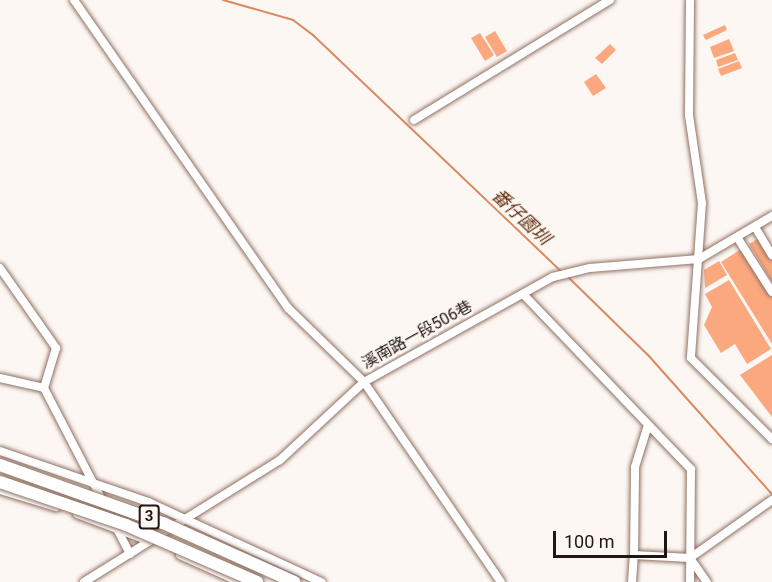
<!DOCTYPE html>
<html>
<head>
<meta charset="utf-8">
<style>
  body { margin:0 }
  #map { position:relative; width:772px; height:582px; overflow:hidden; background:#fdf7f3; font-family:Roboto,"Noto Sans TC",sans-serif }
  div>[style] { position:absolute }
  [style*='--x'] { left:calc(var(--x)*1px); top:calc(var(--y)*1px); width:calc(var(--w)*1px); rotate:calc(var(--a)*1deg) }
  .stream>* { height:2px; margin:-1px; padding:0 1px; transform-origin:1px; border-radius:1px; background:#da8960 }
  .building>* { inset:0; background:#fca87e }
  .roads { filter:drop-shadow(0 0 2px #8f7163) drop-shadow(0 0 2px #8f7163) }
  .minor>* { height:8px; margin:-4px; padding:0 4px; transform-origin:4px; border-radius:4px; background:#fff }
  .bridges { filter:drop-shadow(0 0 2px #8f7163) drop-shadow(0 0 2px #8f7163) }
  .highway-bridge>* { height:12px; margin:-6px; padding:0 6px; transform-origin:6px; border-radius:6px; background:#fff }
  span { translate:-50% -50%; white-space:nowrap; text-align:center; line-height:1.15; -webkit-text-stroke:6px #fdf7f3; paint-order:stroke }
  .shield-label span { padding:2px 4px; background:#fdf7f3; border:2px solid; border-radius:4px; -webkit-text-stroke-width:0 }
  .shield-label { font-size:15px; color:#211610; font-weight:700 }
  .street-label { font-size:16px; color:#211610 }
  .water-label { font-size:18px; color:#632e10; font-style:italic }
  .scale { position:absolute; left:553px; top:531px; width:114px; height:27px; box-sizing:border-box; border:3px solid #211610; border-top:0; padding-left:8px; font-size:18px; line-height:21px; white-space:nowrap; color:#211610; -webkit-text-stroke:4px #fdf7f3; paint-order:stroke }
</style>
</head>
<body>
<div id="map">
  <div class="stream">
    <div style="--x:223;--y:0;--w:73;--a:15.9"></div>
    <div style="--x:293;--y:20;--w:26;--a:37"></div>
    <div style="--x:314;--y:36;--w:342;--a:43.6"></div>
    <div style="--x:567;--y:276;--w:113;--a:44.3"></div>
    <div style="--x:648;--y:355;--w:186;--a:48.3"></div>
  </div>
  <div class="building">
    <div style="clip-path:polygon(725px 25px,727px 30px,706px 40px,703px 35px)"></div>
    <div style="clip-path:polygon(495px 31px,507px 51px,497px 57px,485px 37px)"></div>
    <div style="clip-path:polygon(480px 33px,494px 55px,485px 61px,471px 38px)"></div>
    <div style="clip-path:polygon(729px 39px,734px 51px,714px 58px,710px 47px)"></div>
    <div style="clip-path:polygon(610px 44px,616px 50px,602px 64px,595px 58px)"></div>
    <div style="clip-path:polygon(735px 53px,738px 60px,718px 67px,716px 60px)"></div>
    <div style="clip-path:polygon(739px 61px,742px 68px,721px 76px,718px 69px)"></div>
    <div style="clip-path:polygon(596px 74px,606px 88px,593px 96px,584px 82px)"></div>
    <div style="clip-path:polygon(759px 238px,772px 260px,772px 282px,749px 244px)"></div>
    <div style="clip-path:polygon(743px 248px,772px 296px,772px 344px,721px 262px)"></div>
    <div style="clip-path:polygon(719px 261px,727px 275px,705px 288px,704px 270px)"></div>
    <div style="clip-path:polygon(729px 280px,771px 349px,747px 364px,735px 344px,721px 353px,704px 325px,712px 307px,705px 294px)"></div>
    <div style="clip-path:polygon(772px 355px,772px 417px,740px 375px)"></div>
  </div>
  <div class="roads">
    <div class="minor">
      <div style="--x:74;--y:0;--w:375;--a:55.2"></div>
      <div style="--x:288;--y:308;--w:106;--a:44.2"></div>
      <div style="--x:364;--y:382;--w:242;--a:55.6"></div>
      <div style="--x:690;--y:0;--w:115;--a:90.5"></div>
      <div style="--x:689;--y:115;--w:89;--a:81.6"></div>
      <div style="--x:702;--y:203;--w:155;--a:94.1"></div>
      <div style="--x:691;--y:358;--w:115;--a:45"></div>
      <div style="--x:414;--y:120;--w:230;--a:-31.5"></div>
      <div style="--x:755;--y:227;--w:33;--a:59"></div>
      <div style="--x:737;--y:237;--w:65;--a:57.5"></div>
      <div style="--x:0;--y:268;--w:98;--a:55"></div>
      <div style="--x:56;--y:348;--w:42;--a:106.7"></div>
      <div style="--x:523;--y:294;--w:243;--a:46.2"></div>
      <div style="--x:691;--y:469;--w:113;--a:90.5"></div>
      <div style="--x:0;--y:378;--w:45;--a:12.8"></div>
      <div style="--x:44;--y:388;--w:187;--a:62.6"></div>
      <div style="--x:0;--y:451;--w:157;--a:19"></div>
      <div style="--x:148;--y:502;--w:191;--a:24.8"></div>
      <div style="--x:0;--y:490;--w:59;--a:16.9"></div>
      <div style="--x:77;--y:514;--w:77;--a:20.6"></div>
      <div style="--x:180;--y:555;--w:66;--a:24.2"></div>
      <div style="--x:634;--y:555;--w:88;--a:-89.3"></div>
      <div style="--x:635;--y:467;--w:44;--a:-72.8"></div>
      <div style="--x:690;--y:558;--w:29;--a:55"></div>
      <div style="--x:84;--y:582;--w:231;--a:-31.9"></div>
      <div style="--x:280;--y:460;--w:115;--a:-42.9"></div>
      <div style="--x:364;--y:382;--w:216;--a:-29.1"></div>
      <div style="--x:553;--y:277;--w:38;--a:-14"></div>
      <div style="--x:590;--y:268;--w:109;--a:-4.7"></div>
      <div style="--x:699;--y:259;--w:85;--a:-30.5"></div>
      <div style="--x:632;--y:582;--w:27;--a:-86"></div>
      <div style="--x:634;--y:555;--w:56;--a:3.1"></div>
      <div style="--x:690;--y:558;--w:100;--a:-35.3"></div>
    </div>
  </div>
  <div class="bridges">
    <div class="highway-bridge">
      <div style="--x:0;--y:465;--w:173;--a:19.6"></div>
      <div style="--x:163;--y:523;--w:144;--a:24.2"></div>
      <div style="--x:0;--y:482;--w:133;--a:18.8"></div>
      <div style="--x:126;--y:525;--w:143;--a:23.5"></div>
    </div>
  </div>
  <div class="shield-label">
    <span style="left:149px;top:517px">3</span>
  </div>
  <div class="street-label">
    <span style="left:417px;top:335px;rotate:-29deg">溪南路一段506巷</span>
  </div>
  <div class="water-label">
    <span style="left:521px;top:217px;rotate:43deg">番仔園圳</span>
  </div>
  <div class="scale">100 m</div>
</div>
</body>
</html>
